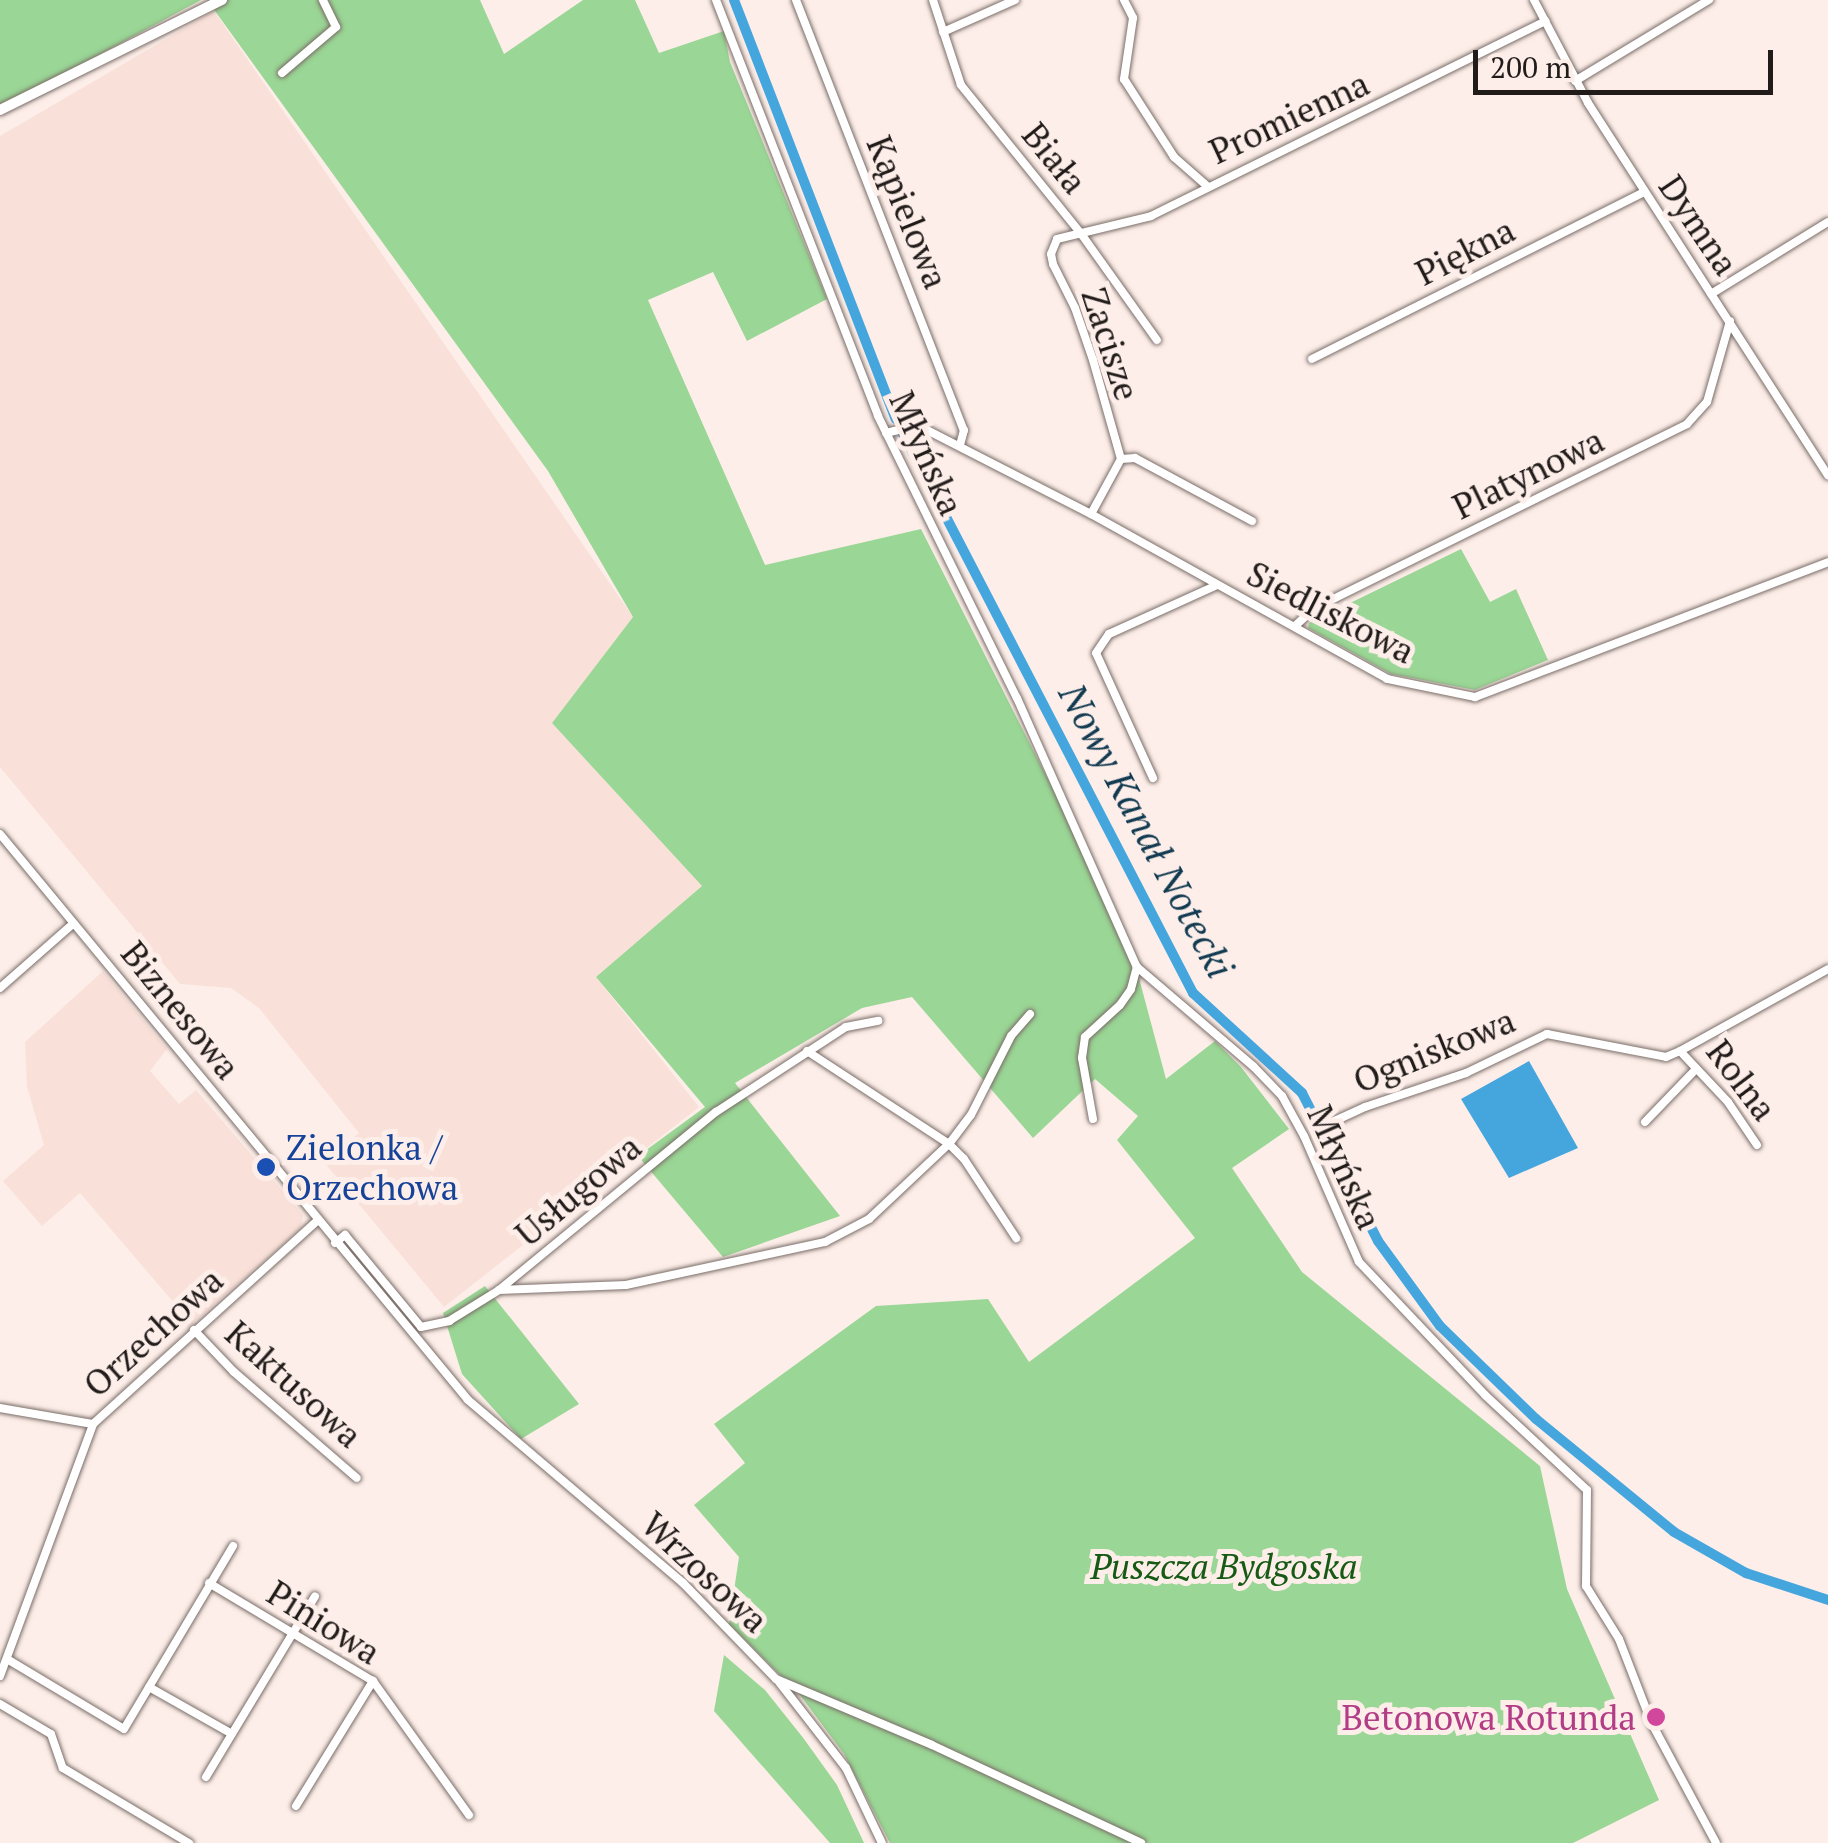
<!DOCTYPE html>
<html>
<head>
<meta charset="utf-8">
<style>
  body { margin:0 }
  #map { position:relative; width:1828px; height:1843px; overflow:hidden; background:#fdeee9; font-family:"PT Serif",serif }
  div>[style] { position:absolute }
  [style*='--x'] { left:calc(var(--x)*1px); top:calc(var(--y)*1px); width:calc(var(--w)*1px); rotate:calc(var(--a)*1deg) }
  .built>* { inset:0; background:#f9e1d9 }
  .green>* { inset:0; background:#9ad695 }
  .water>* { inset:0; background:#45a6de }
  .canal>* { height:10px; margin:-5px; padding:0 5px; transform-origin:5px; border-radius:5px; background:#45a6de }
  .roads { filter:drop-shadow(0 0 2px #7a6d68) drop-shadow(0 0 2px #7a6d68) }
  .minor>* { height:8px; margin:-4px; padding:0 4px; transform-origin:4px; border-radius:4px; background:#fff }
  .tertiary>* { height:10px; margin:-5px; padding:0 5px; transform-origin:5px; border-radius:5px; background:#fff }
  .dots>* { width:28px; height:28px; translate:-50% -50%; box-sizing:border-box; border:5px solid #fdeee9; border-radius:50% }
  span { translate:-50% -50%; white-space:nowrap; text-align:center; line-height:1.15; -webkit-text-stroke:10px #fdeee9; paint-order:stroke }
  .street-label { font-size:35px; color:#211c1a }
  .transit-label { font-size:35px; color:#164399 }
  .left { translate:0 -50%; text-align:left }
  .park-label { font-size:35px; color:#165a15; font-style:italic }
  .hotel-label { font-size:35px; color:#b23c85 }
  .right { translate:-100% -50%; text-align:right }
  .water-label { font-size:38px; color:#113a51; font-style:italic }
  .scale { position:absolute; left:1473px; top:50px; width:300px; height:45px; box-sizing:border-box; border:5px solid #211c1a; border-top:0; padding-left:12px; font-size:30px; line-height:35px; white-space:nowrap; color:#211c1a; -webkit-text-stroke:8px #fdeee9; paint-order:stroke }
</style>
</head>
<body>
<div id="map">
  <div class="built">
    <div style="clip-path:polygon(214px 11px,633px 617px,552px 723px,702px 886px,596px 977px,699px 1107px,444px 1307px,324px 1162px,359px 1133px,259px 1008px,231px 988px,180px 984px,0 767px,0 136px)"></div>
    <div style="clip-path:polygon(103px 971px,167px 1049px,150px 1071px,179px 1104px,196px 1090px,303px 1215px,301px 1228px,192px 1324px,80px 1193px,42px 1226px,3px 1181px,44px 1145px,27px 1087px,25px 1042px)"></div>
  </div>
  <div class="green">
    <div style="clip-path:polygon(0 0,201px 0,0 108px)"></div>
    <div style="clip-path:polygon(207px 0,480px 0,504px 54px,583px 0,635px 0,659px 53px,724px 31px,730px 62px,827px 299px,747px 341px,713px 272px,648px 300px,765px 565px,921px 529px,1128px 937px,1166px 1079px,1215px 1041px,1241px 1067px,1289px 1129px,1232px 1168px,1302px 1272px,1540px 1466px,1567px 1589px,1659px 1800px,1573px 1843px,890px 1843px,844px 1754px,800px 1695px,729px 1624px,739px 1557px,694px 1505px,745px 1463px,714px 1424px,876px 1306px,988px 1299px,1029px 1362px,1195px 1238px,1117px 1140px,1138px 1116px,1095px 1079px,1033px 1138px,912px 997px,862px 1008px,735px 1083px,840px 1216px,723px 1257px,638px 1156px,705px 1107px,596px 977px,702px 886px,552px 723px,633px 617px,548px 471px)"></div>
    <div style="clip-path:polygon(1461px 549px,1490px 602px,1516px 589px,1548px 660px,1475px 690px,1391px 674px,1308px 628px,1309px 623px)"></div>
    <div style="clip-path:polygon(485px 1286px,579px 1404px,521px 1439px,462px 1374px,443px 1313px)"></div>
    <div style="clip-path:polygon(724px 1655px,765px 1690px,804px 1739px,837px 1785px,864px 1843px,830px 1843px,714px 1711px)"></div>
  </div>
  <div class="water">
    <div style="clip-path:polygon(1529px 1061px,1578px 1148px,1509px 1178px,1461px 1099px)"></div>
  </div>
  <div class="canal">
    <div style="--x:734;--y:0;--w:449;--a:68.9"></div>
    <div style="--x:903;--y:434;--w:630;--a:62.58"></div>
    <div style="--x:1193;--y:993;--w:148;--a:42.5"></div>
    <div style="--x:1302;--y:1093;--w:166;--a:62.8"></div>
    <div style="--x:1378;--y:1241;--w:105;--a:53.9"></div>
    <div style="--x:1440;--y:1326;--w:134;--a:44.1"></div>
    <div style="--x:1536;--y:1419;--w:178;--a:39.3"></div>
    <div style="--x:1674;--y:1532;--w:83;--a:29.7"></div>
    <div style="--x:1746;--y:1573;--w:86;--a:18.2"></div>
  </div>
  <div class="roads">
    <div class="minor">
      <div style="--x:716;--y:0;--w:446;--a:68.7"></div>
      <div style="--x:878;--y:416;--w:314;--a:63.8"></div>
      <div style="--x:1017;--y:698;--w:295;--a:66"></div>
      <div style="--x:1137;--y:967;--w:153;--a:40.5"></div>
      <div style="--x:1253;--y:1066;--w:42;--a:46"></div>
      <div style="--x:1282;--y:1096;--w:46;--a:61.2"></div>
      <div style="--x:1304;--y:1136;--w:137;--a:66.4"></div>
      <div style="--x:1359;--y:1262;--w:183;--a:46.5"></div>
      <div style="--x:1485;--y:1395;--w:139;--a:43"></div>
      <div style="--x:1587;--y:1490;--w:96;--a:90.6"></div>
      <div style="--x:1586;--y:1586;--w:62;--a:58.1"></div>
      <div style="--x:1619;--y:1639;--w:91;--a:68.8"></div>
      <div style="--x:1652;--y:1724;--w:135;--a:61.7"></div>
      <div style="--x:796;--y:0;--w:462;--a:68.7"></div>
      <div style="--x:964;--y:430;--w:16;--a:105"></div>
      <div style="--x:933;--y:0;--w:89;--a:71.8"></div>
      <div style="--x:961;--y:85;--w:193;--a:51.1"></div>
      <div style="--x:1082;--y:235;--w:129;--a:54.5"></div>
      <div style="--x:1124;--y:0;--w:20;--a:63"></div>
      <div style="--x:1133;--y:18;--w:62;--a:98.4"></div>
      <div style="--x:1124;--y:79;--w:93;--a:57.3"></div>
      <div style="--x:1174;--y:157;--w:44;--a:41.3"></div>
      <div style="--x:1534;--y:0;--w:116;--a:62.3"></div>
      <div style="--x:1588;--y:103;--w:443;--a:57.2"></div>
      <div style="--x:943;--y:32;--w:79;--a:-24"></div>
      <div style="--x:282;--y:73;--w:71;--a:-40.4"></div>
      <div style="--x:336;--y:27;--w:30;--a:-116"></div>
      <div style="--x:1575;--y:81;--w:157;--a:-31.2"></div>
      <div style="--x:1711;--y:294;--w:137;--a:-31.6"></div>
      <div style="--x:1312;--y:359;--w:372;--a:-26.7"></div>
      <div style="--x:886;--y:433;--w:32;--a:-14"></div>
      <div style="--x:917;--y:425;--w:195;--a:27.1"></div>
      <div style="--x:1091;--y:514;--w:339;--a:29.1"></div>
      <div style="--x:1387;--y:679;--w:90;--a:11.6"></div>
      <div style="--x:1475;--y:697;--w:378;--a:-20.9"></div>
      <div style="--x:1121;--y:459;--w:103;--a:-105.8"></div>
      <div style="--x:1093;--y:360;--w:55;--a:-109.1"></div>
      <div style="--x:1075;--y:308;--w:49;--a:-116.6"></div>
      <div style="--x:1053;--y:264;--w:10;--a:-101"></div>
      <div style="--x:1051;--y:254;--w:16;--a:-68"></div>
      <div style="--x:1057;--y:239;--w:97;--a:-13.7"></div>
      <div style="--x:1151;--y:216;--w:440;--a:-26.3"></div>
      <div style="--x:1091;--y:514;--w:63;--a:-61.4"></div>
      <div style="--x:1121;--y:459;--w:14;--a:-4"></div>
      <div style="--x:1135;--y:458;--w:133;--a:28.3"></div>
      <div style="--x:1295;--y:626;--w:25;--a:-43"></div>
      <div style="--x:1313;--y:609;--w:417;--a:-26.3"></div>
      <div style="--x:1687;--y:424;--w:30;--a:-48"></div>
      <div style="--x:1707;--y:402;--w:84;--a:-74.1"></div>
      <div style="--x:1153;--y:778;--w:137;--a:-114.5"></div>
      <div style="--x:1096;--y:653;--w:23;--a:-56"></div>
      <div style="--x:1109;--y:634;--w:119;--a:-24.4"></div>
      <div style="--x:0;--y:834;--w:734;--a:50.41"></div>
      <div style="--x:468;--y:1400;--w:282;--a:40.4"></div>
      <div style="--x:683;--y:1583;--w:134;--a:45.9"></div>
      <div style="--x:776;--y:1679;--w:169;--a:22.9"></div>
      <div style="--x:932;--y:1745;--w:231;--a:25.1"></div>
      <div style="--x:0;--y:988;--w:98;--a:-41.3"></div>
      <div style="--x:807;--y:1051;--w:170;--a:33.2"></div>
      <div style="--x:949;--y:1144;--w:21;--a:45"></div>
      <div style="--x:964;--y:1159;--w:95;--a:56.6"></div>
      <div style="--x:1093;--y:1119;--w:62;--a:-100.2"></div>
      <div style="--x:1082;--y:1058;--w:21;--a:-82"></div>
      <div style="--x:1085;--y:1037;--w:47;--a:-42.4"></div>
      <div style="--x:1120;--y:1005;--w:19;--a:-55"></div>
      <div style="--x:1131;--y:989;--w:23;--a:-75"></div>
      <div style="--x:1645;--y:1122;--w:74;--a:-46.1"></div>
      <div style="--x:1328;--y:1124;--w:41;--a:-24.7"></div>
      <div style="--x:1365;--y:1107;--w:107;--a:-18.6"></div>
      <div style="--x:1466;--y:1073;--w:90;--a:-25.7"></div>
      <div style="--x:1547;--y:1034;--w:121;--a:10.9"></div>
      <div style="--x:1666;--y:1057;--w:15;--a:-23"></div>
      <div style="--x:1757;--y:1145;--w:52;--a:-124"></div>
      <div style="--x:1728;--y:1102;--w:70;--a:-133.3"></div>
      <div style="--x:1680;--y:1051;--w:169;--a:-29"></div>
      <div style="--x:335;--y:1243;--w:13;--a:-39"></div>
      <div style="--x:345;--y:1235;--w:119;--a:50.4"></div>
      <div style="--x:421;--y:1327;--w:29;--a:-12"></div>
      <div style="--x:449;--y:1321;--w:59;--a:-31.8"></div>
      <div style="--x:499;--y:1290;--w:281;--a:-39.4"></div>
      <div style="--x:716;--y:1112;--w:155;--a:-33.2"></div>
      <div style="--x:846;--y:1027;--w:33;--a:-11"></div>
      <div style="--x:499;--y:1290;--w:127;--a:-2.3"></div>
      <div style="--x:626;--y:1285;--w:204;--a:-12.2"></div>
      <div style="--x:825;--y:1242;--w:50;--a:-27.6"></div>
      <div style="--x:869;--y:1219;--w:110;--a:-43.2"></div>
      <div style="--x:949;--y:1144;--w:36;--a:-53"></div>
      <div style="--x:971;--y:1115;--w:89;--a:-63.1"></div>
      <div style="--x:1011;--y:1036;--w:29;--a:-49"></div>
      <div style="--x:194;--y:1330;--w:58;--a:46.4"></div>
      <div style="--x:234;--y:1372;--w:162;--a:40.8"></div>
      <div style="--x:0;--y:1408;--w:94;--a:9.8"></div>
      <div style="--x:209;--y:1583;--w:191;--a:30.9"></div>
      <div style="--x:373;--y:1681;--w:165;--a:54.4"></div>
      <div style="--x:7;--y:1659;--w:136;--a:30.9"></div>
      <div style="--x:124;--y:1729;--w:213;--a:-59.2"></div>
      <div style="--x:0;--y:1676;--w:269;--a:-69.7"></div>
      <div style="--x:93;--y:1424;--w:302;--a:-42.2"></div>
      <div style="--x:779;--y:1682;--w:109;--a:52.1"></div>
      <div style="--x:846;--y:1768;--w:83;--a:64.4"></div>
      <div style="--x:149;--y:1687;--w:95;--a:29.5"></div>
      <div style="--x:0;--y:1704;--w:59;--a:30.5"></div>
      <div style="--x:51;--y:1734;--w:36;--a:71"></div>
      <div style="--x:63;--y:1768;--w:147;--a:30.8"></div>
      <div style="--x:206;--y:1777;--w:211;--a:-58.9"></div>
      <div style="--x:296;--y:1806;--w:147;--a:-58.4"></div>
    </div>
    <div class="tertiary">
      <div style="--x:0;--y:110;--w:248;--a:-26.4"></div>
    </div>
  </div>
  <div class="dots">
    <div style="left:266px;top:1167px;background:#1a4fb4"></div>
    <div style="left:1656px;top:1717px;background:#d1479c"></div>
  </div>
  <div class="street-label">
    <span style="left:1289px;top:117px;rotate:-25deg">Promienna</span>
    <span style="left:1055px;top:158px;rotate:51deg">Biała</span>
    <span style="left:908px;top:212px;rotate:68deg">Kąpielowa</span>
    <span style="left:1699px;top:225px;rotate:56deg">Dymna</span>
    <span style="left:1465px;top:251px;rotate:-27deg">Piękna</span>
    <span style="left:1111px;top:344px;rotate:72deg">Zacisze</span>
    <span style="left:927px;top:453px;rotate:66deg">Młyńska</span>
    <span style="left:1528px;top:473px;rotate:-26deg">Platynowa</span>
    <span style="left:1331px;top:612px;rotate:27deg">Siedliskowa</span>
    <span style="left:181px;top:1010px;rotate:51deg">Biznesowa</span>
    <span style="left:1434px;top:1050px;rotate:-22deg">Ogniskowa</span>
    <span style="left:1742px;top:1080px;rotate:53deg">Rolna</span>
    <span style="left:1345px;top:1167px;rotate:66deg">Młyńska</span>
    <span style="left:578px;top:1190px;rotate:-40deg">Usługowa</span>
    <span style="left:153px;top:1332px;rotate:-42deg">Orzechowa</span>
    <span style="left:294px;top:1384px;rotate:42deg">Kaktusowa</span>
    <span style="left:705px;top:1572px;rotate:43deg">Wrzosowa</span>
    <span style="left:324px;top:1622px;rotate:32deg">Piniowa</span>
  </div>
  <div class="transit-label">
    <span class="left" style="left:286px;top:1167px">Zielonka /<br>Orzechowa</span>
  </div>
  <div class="park-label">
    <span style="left:1224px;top:1566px">Puszcza Bydgoska</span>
  </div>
  <div class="hotel-label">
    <span class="right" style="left:1636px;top:1717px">Betonowa Rotunda</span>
  </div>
  <div class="water-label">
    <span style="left:1146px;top:831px;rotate:62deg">Nowy Kanał Notecki</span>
  </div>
  <div class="scale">200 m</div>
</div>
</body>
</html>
